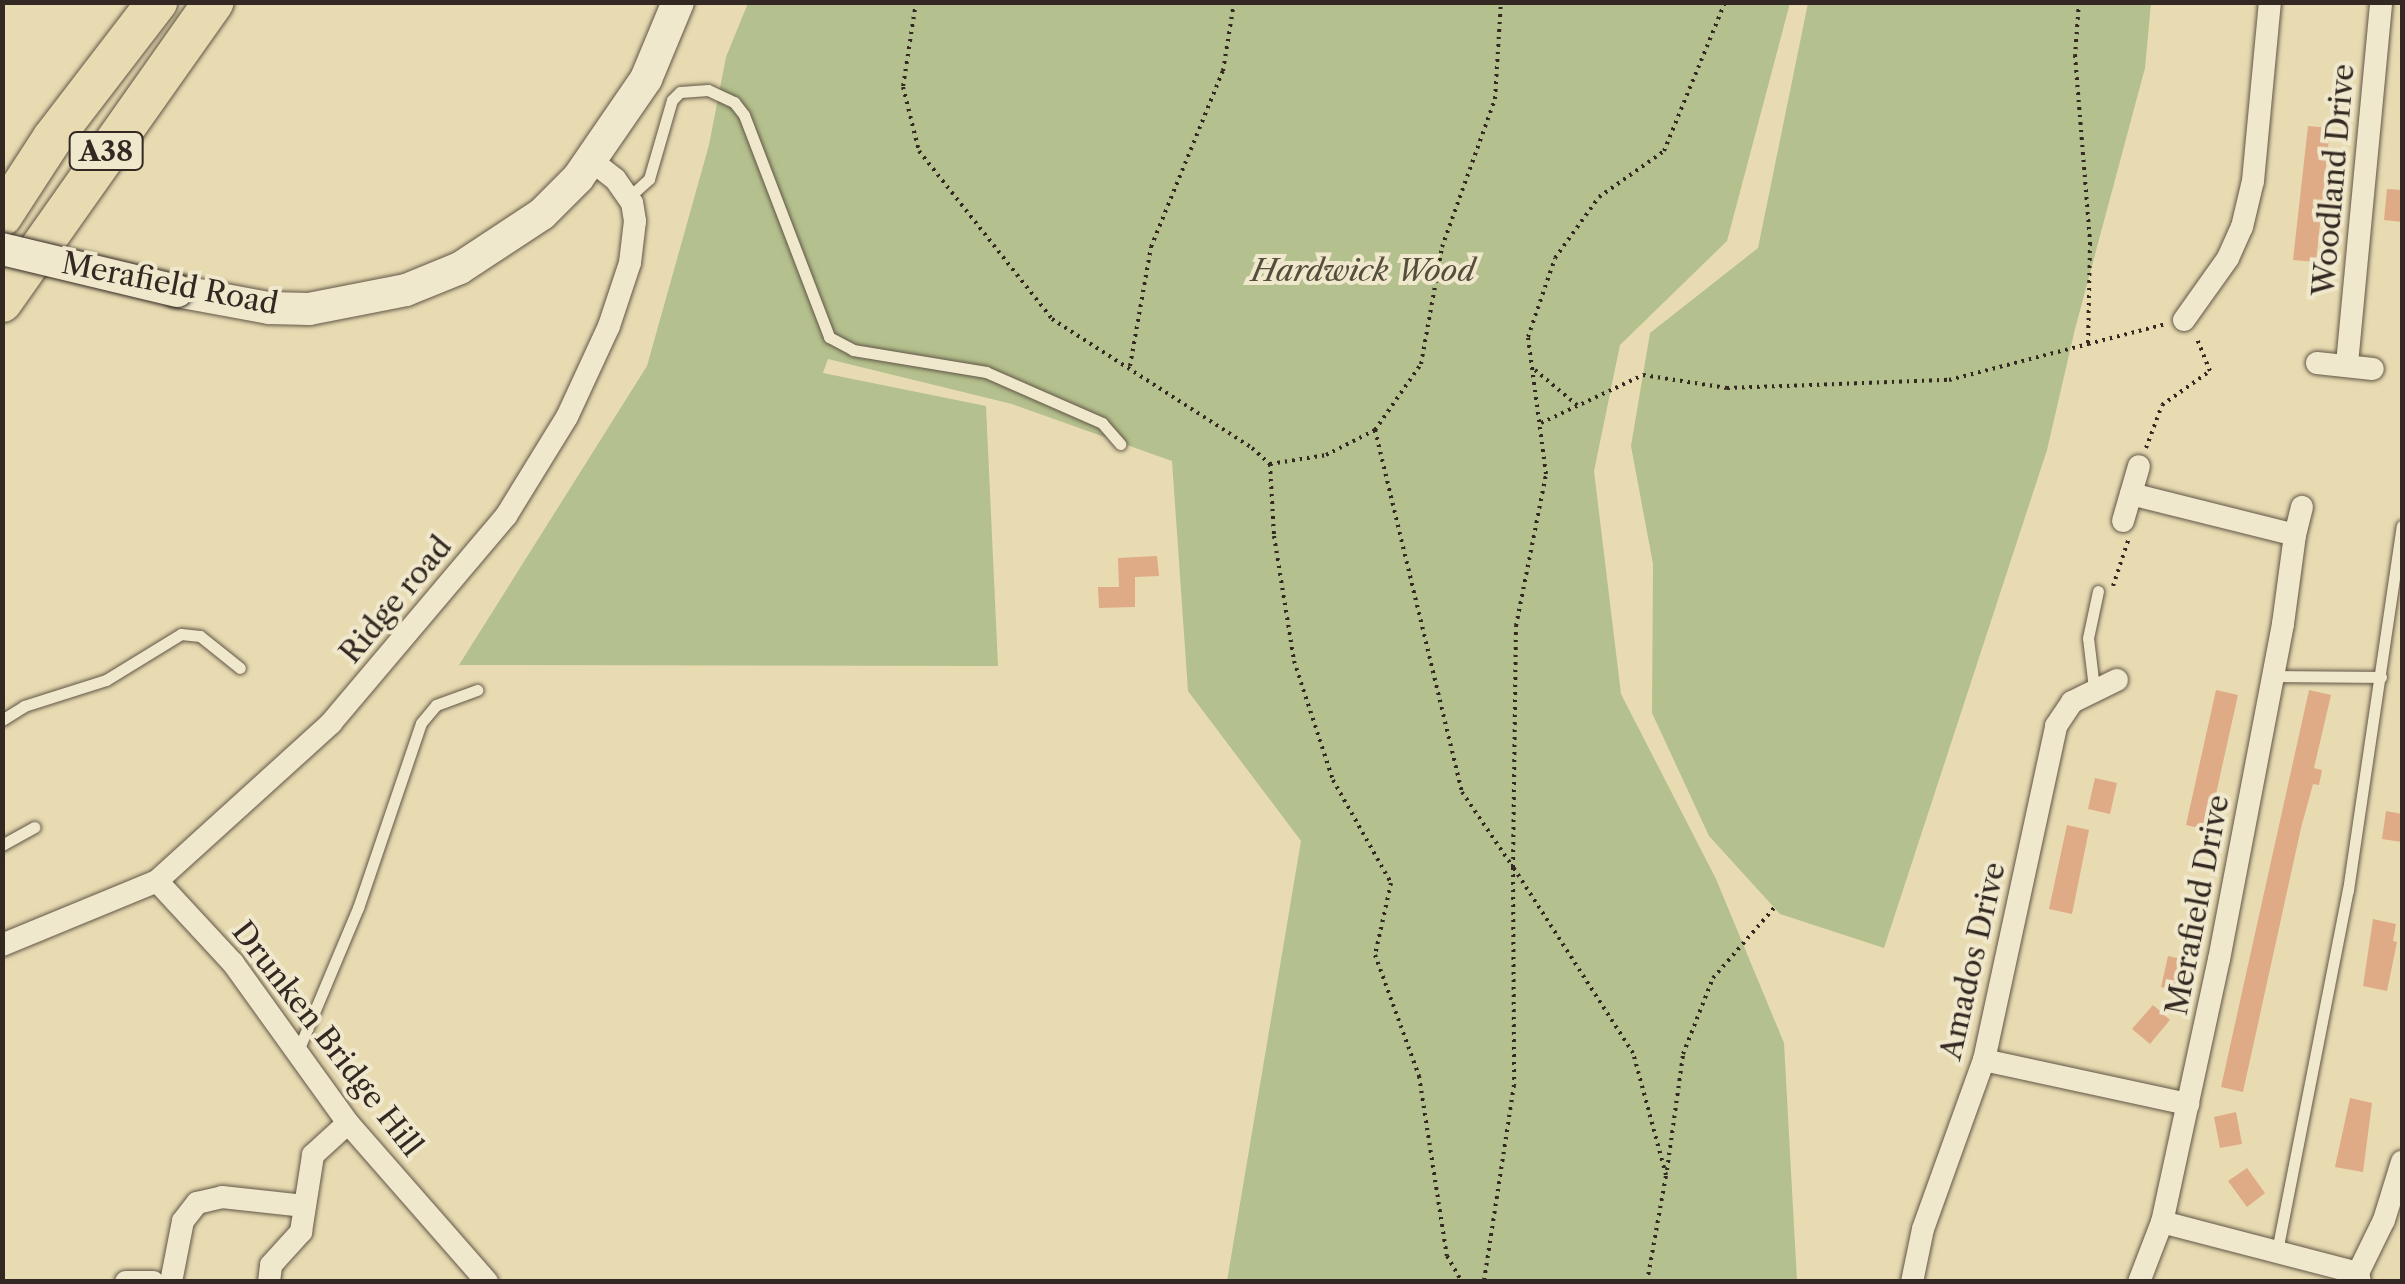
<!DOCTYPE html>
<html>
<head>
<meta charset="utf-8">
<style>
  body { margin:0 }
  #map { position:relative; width:2405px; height:1284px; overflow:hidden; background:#e8dbb2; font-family:"Libre Caslon Text",serif }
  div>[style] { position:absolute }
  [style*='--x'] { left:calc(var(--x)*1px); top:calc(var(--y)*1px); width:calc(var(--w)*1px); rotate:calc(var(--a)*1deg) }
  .green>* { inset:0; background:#b4c08d }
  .building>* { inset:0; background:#deab86 }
  .path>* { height:4px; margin-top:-2px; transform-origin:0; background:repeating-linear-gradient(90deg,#342922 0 2.5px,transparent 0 7.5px) }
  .roads { filter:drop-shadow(0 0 2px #615646) drop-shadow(0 0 2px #615646) }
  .lane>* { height:11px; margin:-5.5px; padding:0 5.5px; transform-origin:5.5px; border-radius:5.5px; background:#f0e8cd }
  .street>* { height:22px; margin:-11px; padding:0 11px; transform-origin:11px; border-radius:11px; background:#f0e8cd }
  .secondary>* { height:32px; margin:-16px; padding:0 16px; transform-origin:16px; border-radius:16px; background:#f0e8cd }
  .highway>* { height:40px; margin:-20px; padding:0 20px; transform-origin:20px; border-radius:20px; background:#e8dbb2 }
  .bridges { filter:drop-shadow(0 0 2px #342922) drop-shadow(0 0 2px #342922) }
  .secondary-bridge>* { height:32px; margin:-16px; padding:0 16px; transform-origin:16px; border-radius:16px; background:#f0e8cd }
  span { translate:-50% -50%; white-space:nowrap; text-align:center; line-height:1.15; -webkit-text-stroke:8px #f0e8cd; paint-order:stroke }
  .shield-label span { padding:2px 8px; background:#f0e8cd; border:2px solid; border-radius:8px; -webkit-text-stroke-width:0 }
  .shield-label { font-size:28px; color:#342922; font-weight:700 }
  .street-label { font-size:30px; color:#342922 }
  .park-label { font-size:30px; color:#544f3d; font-style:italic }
  .frame { position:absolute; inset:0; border:5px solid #342922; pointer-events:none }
</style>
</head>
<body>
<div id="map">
  <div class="green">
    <div style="clip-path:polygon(748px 3px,1790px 3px,1727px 241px,1620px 345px,1594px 471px,1621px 694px,1716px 879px,1784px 1043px,1797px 1281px,1227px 1281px,1301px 841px,1188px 691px,1172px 461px,1012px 404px,828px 359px,823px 373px,986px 406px,998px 666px,459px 665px,647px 366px,709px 145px,726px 57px)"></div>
    <div style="clip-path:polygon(1808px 3px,2151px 3px,2145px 68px,2075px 329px,2047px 450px,1884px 948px,1780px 914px,1709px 836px,1652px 713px,1653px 564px,1631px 446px,1650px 333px,1758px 248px)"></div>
  </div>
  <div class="building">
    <div style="clip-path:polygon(2308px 126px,2330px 128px,2316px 262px,2293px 260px)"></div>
    <div style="clip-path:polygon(2387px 189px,2402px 190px,2402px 222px,2384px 220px)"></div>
    <div style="clip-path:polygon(1157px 556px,1159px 576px,1135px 577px,1135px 607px,1099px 608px,1098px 587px,1119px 587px,1118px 558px)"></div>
    <div style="clip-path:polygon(2216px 690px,2238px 695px,2208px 830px,2186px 825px)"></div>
    <div style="clip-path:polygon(2309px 690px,2331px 695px,2314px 768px,2322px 770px,2319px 785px,2313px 784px,2301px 828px,2243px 1092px,2221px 1087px)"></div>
    <div style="clip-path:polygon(2095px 778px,2117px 783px,2110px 814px,2088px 809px)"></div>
    <div style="clip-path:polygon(2386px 811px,2402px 814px,2402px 842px,2382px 839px)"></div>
    <div style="clip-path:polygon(2067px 825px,2089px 830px,2072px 914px,2049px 909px)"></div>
    <div style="clip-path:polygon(2373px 919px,2396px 924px,2393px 941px,2397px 942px,2387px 991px,2363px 986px)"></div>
    <div style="clip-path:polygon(2168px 956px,2190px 961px,2183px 992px,2161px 987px)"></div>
    <div style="clip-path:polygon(2153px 1005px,2170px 1020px,2150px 1044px,2132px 1029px)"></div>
    <div style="clip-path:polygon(2350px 1098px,2372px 1103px,2363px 1172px,2335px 1167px)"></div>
    <div style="clip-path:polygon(2236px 1112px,2242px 1144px,2220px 1148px,2214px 1117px)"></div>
    <div style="clip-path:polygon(2247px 1168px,2265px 1193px,2247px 1207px,2228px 1181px)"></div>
  </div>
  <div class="path">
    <div style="--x:916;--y:2;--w:86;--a:98.7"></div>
    <div style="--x:903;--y:87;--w:66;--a:76"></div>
    <div style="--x:919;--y:151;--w:214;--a:51.6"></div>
    <div style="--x:1052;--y:319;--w:238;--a:32.8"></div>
    <div style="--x:1252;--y:448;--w:24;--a:42"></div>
    <div style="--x:1270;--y:464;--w:72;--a:86.8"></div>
    <div style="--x:1274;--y:536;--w:127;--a:80.9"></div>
    <div style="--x:1294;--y:661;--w:125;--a:71.9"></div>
    <div style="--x:1333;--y:780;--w:118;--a:60.6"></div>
    <div style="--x:1391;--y:883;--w:74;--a:102.5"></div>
    <div style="--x:1375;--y:955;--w:129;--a:70"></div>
    <div style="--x:1419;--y:1076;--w:182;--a:81.2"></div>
    <div style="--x:1447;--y:1256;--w:30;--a:60"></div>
    <div style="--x:2079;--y:2;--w:53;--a:94.3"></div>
    <div style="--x:2075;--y:55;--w:189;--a:85.4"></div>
    <div style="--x:2090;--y:243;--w:101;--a:91.1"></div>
    <div style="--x:2088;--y:344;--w:81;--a:-14.4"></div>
    <div style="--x:1130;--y:366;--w:121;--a:-80"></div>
    <div style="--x:1151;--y:247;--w:190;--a:-67.8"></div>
    <div style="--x:1223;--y:71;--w:70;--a:-80.9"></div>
    <div style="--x:1535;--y:370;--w:55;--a:39.8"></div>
    <div style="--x:1541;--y:423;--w:113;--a:-25.2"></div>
    <div style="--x:1643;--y:375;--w:85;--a:8.8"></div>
    <div style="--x:1727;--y:388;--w:222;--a:-2.1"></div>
    <div style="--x:1949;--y:380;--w:144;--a:-14.5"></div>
    <div style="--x:1375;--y:430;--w:372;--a:76.5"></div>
    <div style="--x:1462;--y:792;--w:91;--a:55.8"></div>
    <div style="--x:1513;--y:867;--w:218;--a:89.7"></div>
    <div style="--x:1514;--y:1085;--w:199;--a:98.7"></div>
    <div style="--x:2146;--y:448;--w:46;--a:-69.6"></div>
    <div style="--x:2162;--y:405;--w:59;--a:-35.3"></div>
    <div style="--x:2210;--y:371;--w:35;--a:-112"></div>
    <div style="--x:1270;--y:464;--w:57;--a:-9.1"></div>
    <div style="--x:1326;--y:455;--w:55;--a:-27"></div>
    <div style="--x:1375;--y:430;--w:80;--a:-55.1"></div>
    <div style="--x:1421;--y:364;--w:119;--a:-79.8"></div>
    <div style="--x:1442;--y:247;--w:157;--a:-70.3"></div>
    <div style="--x:1495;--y:99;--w:97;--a:-86.5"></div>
    <div style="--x:2113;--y:586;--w:51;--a:-71.6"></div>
    <div style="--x:1667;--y:1170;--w:117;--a:-82.1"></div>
    <div style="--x:1683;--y:1054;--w:82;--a:-68.5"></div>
    <div style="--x:1713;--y:978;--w:93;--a:-48.9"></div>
    <div style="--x:1647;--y:1282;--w:109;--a:-79.9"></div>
    <div style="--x:1666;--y:1175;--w:126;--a:-105.1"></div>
    <div style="--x:1633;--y:1053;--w:221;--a:-122.8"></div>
    <div style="--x:1513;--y:867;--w:241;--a:-89.3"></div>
    <div style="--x:1516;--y:626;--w:155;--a:-78.8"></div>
    <div style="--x:1546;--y:474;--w:138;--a:-97.5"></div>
    <div style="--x:1528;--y:337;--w:83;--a:-71.1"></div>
    <div style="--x:1555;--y:258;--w:75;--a:-54.2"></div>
    <div style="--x:1599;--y:197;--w:80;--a:-35.3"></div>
    <div style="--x:1664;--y:151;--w:161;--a:-67.7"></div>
  </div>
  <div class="roads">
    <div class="lane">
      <div style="--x:629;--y:197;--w:27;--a:-42"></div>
      <div style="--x:649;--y:179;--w:82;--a:-73.8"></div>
      <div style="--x:672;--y:100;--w:11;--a:-45"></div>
      <div style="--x:680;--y:92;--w:28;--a:-4"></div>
      <div style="--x:708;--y:90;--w:29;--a:25"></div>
      <div style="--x:734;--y:102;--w:16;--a:52"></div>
      <div style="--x:744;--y:115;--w:238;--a:69"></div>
      <div style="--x:829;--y:337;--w:27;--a:28"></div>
      <div style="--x:853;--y:350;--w:135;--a:9.4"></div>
      <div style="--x:986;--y:372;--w:127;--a:23.7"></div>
      <div style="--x:1102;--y:423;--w:28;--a:49"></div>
      <div style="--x:2273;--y:676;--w:108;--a:0.5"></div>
      <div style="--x:2094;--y:688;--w:50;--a:-96.8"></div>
      <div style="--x:2088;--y:638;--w:48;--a:-78"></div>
      <div style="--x:2;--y:720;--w:26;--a:-32"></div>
      <div style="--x:24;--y:706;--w:86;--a:-17.6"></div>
      <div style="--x:106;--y:680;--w:88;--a:-31.5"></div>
      <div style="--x:181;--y:634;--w:19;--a:6"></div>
      <div style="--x:200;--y:636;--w:51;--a:38.7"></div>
      <div style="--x:2;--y:845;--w:37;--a:-29"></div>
      <div style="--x:297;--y:1053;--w:157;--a:-67.2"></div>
      <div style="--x:358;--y:908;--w:195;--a:-71.2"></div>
      <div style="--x:421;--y:723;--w:23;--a:-50"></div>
      <div style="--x:436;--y:705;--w:44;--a:-20.1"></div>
      <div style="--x:2277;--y:1251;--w:368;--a:-78.9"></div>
      <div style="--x:2348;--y:890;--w:368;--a:-81.6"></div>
    </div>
    <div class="street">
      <div style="--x:2184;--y:320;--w:76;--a:-54.6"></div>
      <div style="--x:2228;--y:258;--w:34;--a:-66"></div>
      <div style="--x:2242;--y:227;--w:47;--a:-76.6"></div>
      <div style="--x:2253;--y:181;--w:180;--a:-84.6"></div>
      <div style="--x:2317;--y:363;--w:56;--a:6.1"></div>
      <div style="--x:2347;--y:364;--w:364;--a:-84.6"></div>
      <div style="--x:2131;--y:494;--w:169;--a:14"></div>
      <div style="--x:2295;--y:535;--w:90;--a:97.7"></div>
      <div style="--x:2283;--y:624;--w:341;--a:100.8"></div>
      <div style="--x:2219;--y:959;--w:269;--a:102.2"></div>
      <div style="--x:2162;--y:1222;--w:64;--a:111"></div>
      <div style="--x:2123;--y:521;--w:57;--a:-73.8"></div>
      <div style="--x:2295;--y:535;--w:29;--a:-76"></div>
      <div style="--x:157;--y:881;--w:112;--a:47.2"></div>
      <div style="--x:233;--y:963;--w:197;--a:54.3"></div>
      <div style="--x:348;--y:1123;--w:211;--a:48.8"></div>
      <div style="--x:2;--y:945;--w:168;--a:-22.4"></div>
      <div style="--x:157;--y:881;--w:235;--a:-42.2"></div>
      <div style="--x:331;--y:723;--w:271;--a:-49.8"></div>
      <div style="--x:506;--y:516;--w:116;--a:-58.4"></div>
      <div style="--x:567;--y:417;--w:100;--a:-65.2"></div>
      <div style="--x:609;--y:326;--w:66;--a:-71.6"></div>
      <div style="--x:630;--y:263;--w:42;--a:-83.2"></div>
      <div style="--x:635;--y:221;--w:18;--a:-99"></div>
      <div style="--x:632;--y:203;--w:29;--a:-125"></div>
      <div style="--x:615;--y:179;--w:31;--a:-142"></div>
      <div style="--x:1984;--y:1060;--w:209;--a:12.2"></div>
      <div style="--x:2162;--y:1222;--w:203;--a:14.6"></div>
      <div style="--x:126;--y:1282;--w:27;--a:0"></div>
      <div style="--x:171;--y:1282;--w:62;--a:-78.9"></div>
      <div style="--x:183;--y:1221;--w:23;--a:-52"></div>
      <div style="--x:197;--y:1203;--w:26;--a:-13"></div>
      <div style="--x:222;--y:1197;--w:83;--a:6.2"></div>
      <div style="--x:269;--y:1282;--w:17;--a:-83"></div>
      <div style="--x:271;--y:1265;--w:45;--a:-47.7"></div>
      <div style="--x:301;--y:1232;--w:78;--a:-81.1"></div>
      <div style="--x:313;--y:1155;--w:47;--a:-42.4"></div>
      <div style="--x:1912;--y:1282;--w:54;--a:-78.3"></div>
      <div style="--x:1923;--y:1229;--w:180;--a:-70.2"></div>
      <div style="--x:1984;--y:1060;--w:342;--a:-77.8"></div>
      <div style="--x:2056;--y:726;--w:29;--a:-56"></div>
      <div style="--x:2072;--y:702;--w:50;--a:-26.1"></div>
      <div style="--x:2360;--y:1282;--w:9;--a:-103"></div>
      <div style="--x:2358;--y:1273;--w:59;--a:-63.9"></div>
      <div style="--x:2384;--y:1220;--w:61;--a:-72.8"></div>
    </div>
    <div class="secondary">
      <div style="--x:177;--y:291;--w:94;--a:10.5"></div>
      <div style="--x:269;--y:308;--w:40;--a:1.4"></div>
      <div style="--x:309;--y:309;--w:99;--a:-11.1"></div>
      <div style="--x:406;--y:290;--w:58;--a:-22.2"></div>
      <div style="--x:460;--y:268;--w:98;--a:-33.4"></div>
      <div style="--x:542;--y:214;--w:51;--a:-45"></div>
      <div style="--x:578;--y:178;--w:120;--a:-55.5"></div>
      <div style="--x:646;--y:79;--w:83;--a:-67.4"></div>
    </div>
    <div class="highway">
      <div style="--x:2;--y:216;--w:92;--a:-57"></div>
      <div style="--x:52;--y:139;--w:173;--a:-52.5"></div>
      <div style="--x:2;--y:302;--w:367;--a:-54.8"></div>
    </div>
  </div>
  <div class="bridges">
    <div class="secondary-bridge">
      <div style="--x:2;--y:249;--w:180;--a:13.5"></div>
    </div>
  </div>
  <div class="shield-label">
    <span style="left:106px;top:151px">A38</span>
  </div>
  <div class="street-label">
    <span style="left:2334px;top:180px;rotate:-85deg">Woodland Drive</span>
    <span style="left:170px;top:284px;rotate:11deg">Merafield Road</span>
    <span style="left:396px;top:600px;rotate:-50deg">Ridge road</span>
    <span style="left:2198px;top:905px;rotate:-79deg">Merafield Drive</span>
    <span style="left:1973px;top:961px;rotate:-77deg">Amados Drive</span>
    <span style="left:327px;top:1039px;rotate:52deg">Drunken Bridge Hill</span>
  </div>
  <div class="park-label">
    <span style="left:1363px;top:271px">Hardwick Wood</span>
  </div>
  <div class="frame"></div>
</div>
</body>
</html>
